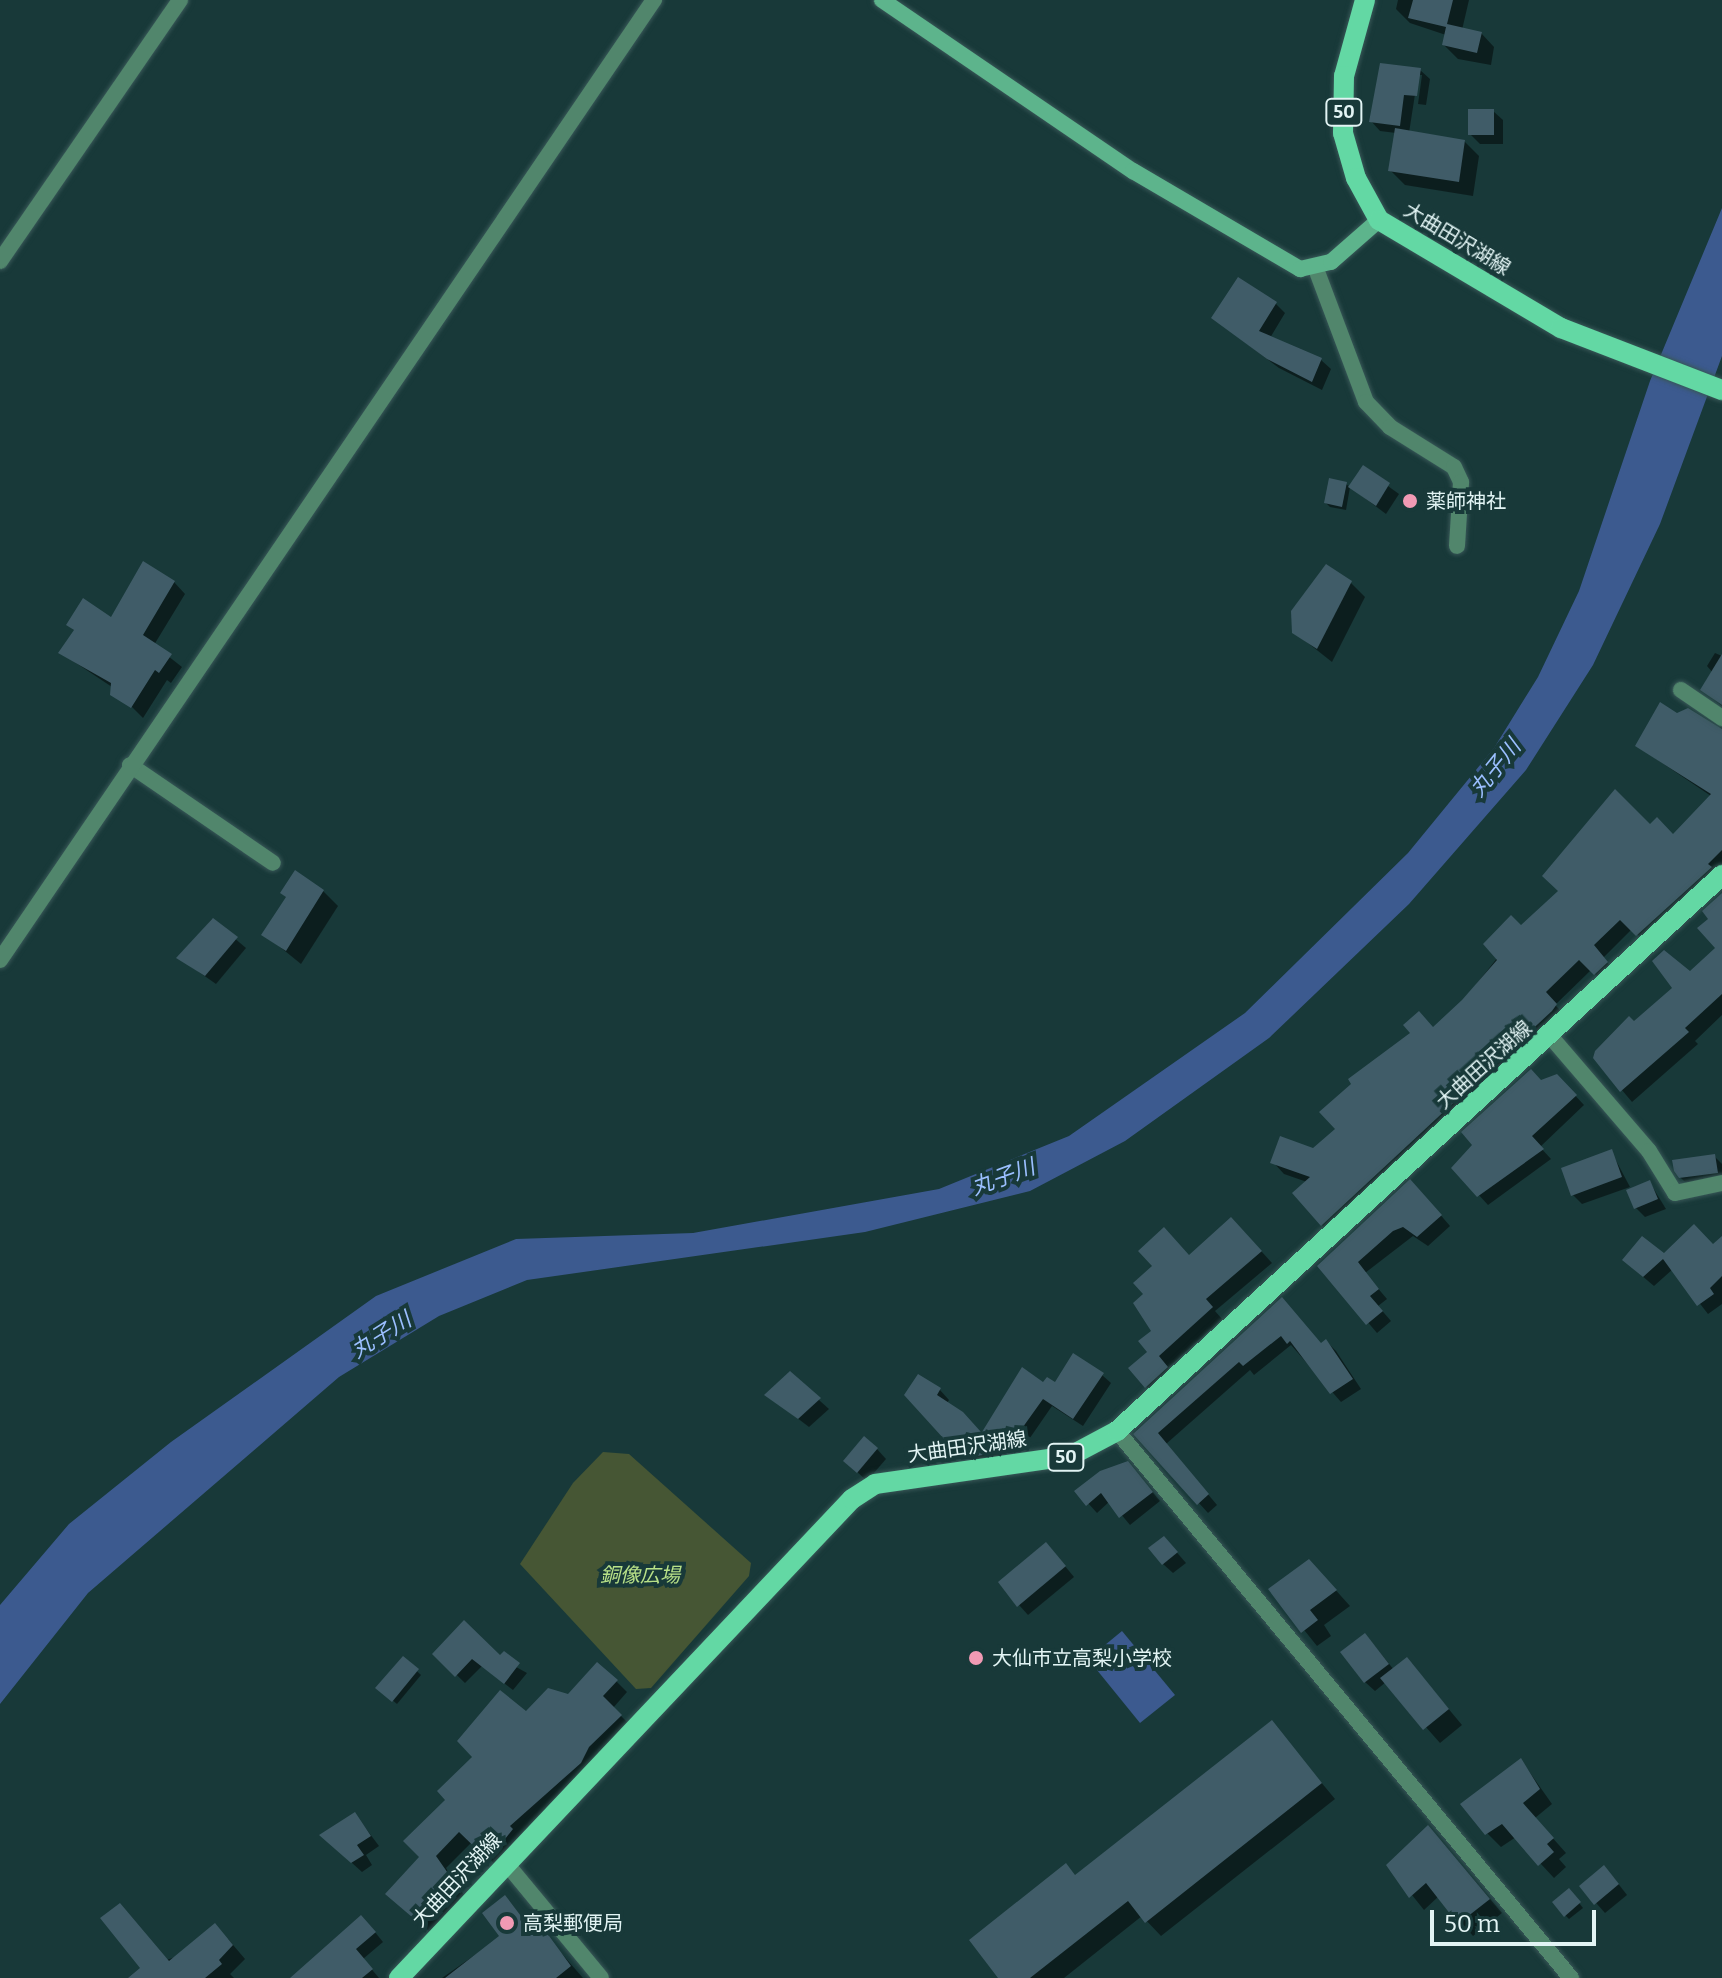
<!DOCTYPE html>
<html>
<head>
<meta charset="utf-8">
<style>
  body { margin:0 }
  #map { position:relative; width:1722px; height:1978px; overflow:hidden; background:#183939; font-family:Bitter,"Noto Sans JP",serif }
  div>[style] { position:absolute }
  [style*='--x'] { left:calc(var(--x)*1px); top:calc(var(--y)*1px); width:calc(var(--w)*1px); rotate:calc(var(--a)*1deg) }
  .green>* { inset:0; background:#465634 }
  .water>* { inset:0; background:#3c5a8f }
  .shadow>* { inset:0; background:#0007 }
  .building>* { inset:0; background:#405c68 }
  .roads { filter:drop-shadow(0 0 2px #385757) drop-shadow(0 0 2px #385757) }
  .street>* { height:16px; margin:-8px; padding:0 8px; transform-origin:8px; border-radius:8px; background:#51866c }
  .secondary>* { height:16px; margin:-8px; padding:0 8px; transform-origin:8px; border-radius:8px; background:#5db48c }
  .primary>* { height:20px; margin:-10px; padding:0 10px; transform-origin:10px; border-radius:10px; background:#63d8a4 }
  .dots>* { width:22px; height:22px; translate:-50% -50%; box-sizing:border-box; border:4px solid #183939; border-radius:50% }
  span { translate:-50% -50%; white-space:nowrap; text-align:center; line-height:1.15; -webkit-text-stroke:8px #183939; paint-order:stroke }
  .shield-label span { padding:2px 6px; background:#183939; border:2px solid; border-radius:6px; -webkit-text-stroke-width:0 }
  .shield-label { font-size:18px; color:#e2f4f4; font-weight:700 }
  .street-label { font-size:20px; color:#e2f4f4 }
  .poi-label { font-size:20px; color:#e2f4f4 }
  .left { translate:0 -50%; text-align:left }
  .park-label { font-size:20px; color:#b8e188; font-style:italic }
  .water-label { font-size:22px; color:#9bbfff; font-style:italic }
  .scale { position:absolute; left:1430px; top:1910px; width:166px; height:36px; box-sizing:border-box; border:4px solid #e2f4f4; border-top:0; padding-left:10px; font-size:24px; line-height:28px; white-space:nowrap; color:#e2f4f4; -webkit-text-stroke:6px #183939; paint-order:stroke }
</style>
</head>
<body>
<div id="map">
  <div class="green">
    <div style="clip-path:polygon(603px 1452px,629px 1454px,751px 1563px,749px 1576px,651px 1688px,636px 1689px,520px 1564px,573px 1483px)"></div>
  </div>
  <div class="water">
    <div style="clip-path:polygon(1722px 208px,1722px 356px,1660px 524px,1593px 665px,1526px 770px,1409px 904px,1269px 1038px,1125px 1141px,1030px 1191px,865px 1232px,527px 1280px,439px 1316px,339px 1377px,88px 1593px,0 1704px,0 1605px,69px 1524px,171px 1442px,376px 1296px,516px 1239px,693px 1233px,939px 1189px,1069px 1136px,1245px 1013px,1408px 853px,1494px 748px,1538px 677px,1579px 591px,1650px 381px)"></div>
    <div style="clip-path:polygon(1122px 1631px,1175px 1695px,1140px 1723px,1088px 1659px)"></div>
  </div>
  <div class="shadow">
    <div style="clip-path:polygon(1398px 0,1469px 0,1462px 30px,1481px 33px,1494px 47px,1491px 65px,1458px 59px,1444px 45px,1446px 35px,1410px 23px,1396px 9px)"></div>
    <div style="clip-path:polygon(1420px 70px,1430px 79px,1426px 105px,1418px 104px,1422px 75px,1418px 75px,1409px 133px,1464px 141px,1479px 156px,1473px 196px,1405px 185px,1390px 170px,1396px 133px,1380px 131px,1371px 121px)"></div>
    <div style="clip-path:polygon(1493px 111px,1503px 120px,1503px 144px,1480px 144px,1470px 134px)"></div>
    <div style="clip-path:polygon(1276px 304px,1285px 313px,1270px 338px,1321px 360px,1331px 369px,1322px 390px,1279px 368px,1213px 318px)"></div>
    <div style="clip-path:polygon(1363px 468px,1399px 494px,1386px 514px,1350px 487px)"></div>
    <div style="clip-path:polygon(1346px 484px,1350px 487px,1346px 510px,1330px 507px,1326px 503px)"></div>
    <div style="clip-path:polygon(174px 582px,185px 594px,154px 645px,182px 667px,171px 683px,167px 680px,143px 718px,112px 687px,61px 653px,75px 631px,68px 625px,112px 619px)"></div>
    <div style="clip-path:polygon(1350px 582px,1365px 597px,1332px 662px,1294px 632px)"></div>
    <div style="clip-path:polygon(1715px 653px,1722px 656px,1722px 706px,1702px 689px,1713px 673px,1707px 666px)"></div>
    <div style="clip-path:polygon(1677px 715px,1722px 733px,1722px 881px,1649px 946px,1632px 929px,1603px 958px,1618px 974px,1606px 985px,1591px 970px,1555px 1005px,1567px 1017px,1333px 1236px,1322px 1225px,1307px 1182px,1284px 1174px,1273px 1162px,1314px 1151px,1463px 1001px,1521px 928px,1650px 826px,1673px 836px,1711px 796px,1637px 746px)"></div>
    <div style="clip-path:polygon(323px 891px,338px 906px,301px 964px,264px 934px,288px 898px)"></div>
    <div style="clip-path:polygon(1722px 897px,1722px 1015px,1695px 1041px,1698px 1044px,1632px 1102px,1595px 1058px,1718px 948px,1711px 919px)"></div>
    <div style="clip-path:polygon(212px 919px,246px 948px,216px 984px,179px 958px)"></div>
    <div style="clip-path:polygon(1557px 1076px,1584px 1105px,1540px 1147px,1551px 1159px,1488px 1205px,1454px 1168px,1541px 1082px)"></div>
    <div style="clip-path:polygon(1611px 1151px,1630px 1187px,1582px 1204px,1573px 1195px)"></div>
    <div style="clip-path:polygon(1714px 1156px,1722px 1164px,1722px 1182px,1690px 1187px,1680px 1177px)"></div>
    <div style="clip-path:polygon(1650px 1183px,1666px 1209px,1645px 1217px,1636px 1208px)"></div>
    <div style="clip-path:polygon(1420px 1191px,1450px 1226px,1428px 1246px,1413px 1236px,1365px 1273px,1387px 1299px,1378px 1306px,1391px 1321px,1377px 1333px,1320px 1266px)"></div>
    <div style="clip-path:polygon(1242px 1230px,1272px 1263px,1215px 1311px,1222px 1319px,1168px 1368px,1177px 1379px,1157px 1397px,1146px 1386px,1153px 1331px,1190px 1258px)"></div>
    <div style="clip-path:polygon(1722px 1239px,1722px 1304px,1708px 1314px,1673px 1269px,1654px 1286px,1635px 1270px,1664px 1256px,1714px 1247px)"></div>
    <div style="clip-path:polygon(1282px 1300px,1321px 1345px,1326px 1341px,1336px 1351px,1361px 1389px,1341px 1402px,1291px 1345px,1254px 1375px,1250px 1370px,1166px 1444px,1217px 1505px,1208px 1513px,1136px 1434px)"></div>
    <div style="clip-path:polygon(790px 1374px,829px 1409px,809px 1427px,767px 1395px)"></div>
    <div style="clip-path:polygon(1102px 1375px,1111px 1383px,1083px 1426px,1052px 1406px,1023px 1448px,1015px 1443px,992px 1463px,976px 1466px,907px 1394px,940px 1390px,949px 1400px,947px 1403px,982px 1435px,1044px 1384px)"></div>
    <div style="clip-path:polygon(877px 1449px,886px 1459px,867px 1481px,855px 1470px)"></div>
    <div style="clip-path:polygon(1136px 1472px,1160px 1501px,1130px 1525px,1110px 1501px,1097px 1513px,1077px 1491px)"></div>
    <div style="clip-path:polygon(1173px 1548px,1186px 1563px,1173px 1573px,1163px 1564px)"></div>
    <div style="clip-path:polygon(1055px 1554px,1074px 1577px,1028px 1615px,1019px 1605px)"></div>
    <div style="clip-path:polygon(1323px 1576px,1350px 1606px,1324px 1625px,1331px 1636px,1317px 1646px,1271px 1589px)"></div>
    <div style="clip-path:polygon(1374px 1645px,1394px 1670px,1407px 1659px,1462px 1725px,1440px 1743px,1386px 1682px,1375px 1691px,1365px 1682px)"></div>
    <div style="clip-path:polygon(435px 1654px,500px 1658px,527px 1673px,513px 1690px,482px 1666px,465px 1683px)"></div>
    <div style="clip-path:polygon(404px 1659px,421px 1675px,397px 1704px,378px 1688px)"></div>
    <div style="clip-path:polygon(616px 1681px,627px 1692px,613px 1708px,632px 1727px,500px 1869px,472px 1842px,446px 1868px,468px 1901px,431px 1933px,399px 1905px,448px 1800px,526px 1714px)"></div>
    <div style="clip-path:polygon(1272px 1723px,1335px 1799px,1161px 1936px,1142px 1916px,1064px 1978px,1001px 1978px,1077px 1877px)"></div>
    <div style="clip-path:polygon(1521px 1760px,1552px 1804px,1535px 1818px,1566px 1853px,1559px 1859px,1566px 1867px,1554px 1878px,1516px 1837px,1501px 1847px,1487px 1833px)"></div>
    <div style="clip-path:polygon(355px 1814px,379px 1846px,366px 1855px,372px 1865px,362px 1872px,331px 1844px)"></div>
    <div style="clip-path:polygon(1442px 1842px,1502px 1913px,1473px 1936px,1439px 1896px,1424px 1910px,1388px 1865px)"></div>
    <div style="clip-path:polygon(1613px 1877px,1627px 1895px,1605px 1913px,1581px 1886px)"></div>
    <div style="clip-path:polygon(1573px 1895px,1583px 1908px,1569px 1919px,1565px 1915px)"></div>
    <div style="clip-path:polygon(505px 1898px,537px 1937px,543px 1932px,583px 1978px,442px 1978px,502px 1936px)"></div>
    <div style="clip-path:polygon(370px 1926px,383px 1942px,363px 1959px,379px 1978px,302px 1978px)"></div>
    <div style="clip-path:polygon(228px 1939px,245px 1959px,230px 1974px,234px 1978px,131px 1978px,143px 1968px)"></div>
  </div>
  <div class="building">
    <div style="clip-path:polygon(1413px 0,1453px 0,1447px 24px,1482px 32px,1477px 53px,1442px 45px,1446px 27px,1408px 18px)"></div>
    <div style="clip-path:polygon(1380px 63px,1421px 68px,1417px 96px,1404px 95px,1400px 126px,1369px 122px)"></div>
    <div style="clip-path:polygon(1468px 109px,1494px 109px,1494px 135px,1468px 135px)"></div>
    <div style="clip-path:polygon(1395px 128px,1465px 140px,1459px 182px,1388px 171px)"></div>
    <div style="clip-path:polygon(1238px 277px,1277px 302px,1259px 331px,1322px 358px,1312px 382px,1267px 359px,1211px 318px)"></div>
    <div style="clip-path:polygon(1363px 465px,1390px 483px,1376px 506px,1348px 487px)"></div>
    <div style="clip-path:polygon(1329px 478px,1347px 482px,1342px 507px,1324px 503px)"></div>
    <div style="clip-path:polygon(143px 561px,175px 581px,143px 635px,172px 654px,159px 673px,155px 670px,131px 708px,110px 695px,111px 683px,58px 653px,74px 630px,66px 625px,83px 598px,111px 617px)"></div>
    <div style="clip-path:polygon(1326px 564px,1352px 581px,1317px 649px,1292px 633px,1291px 611px)"></div>
    <div style="clip-path:polygon(1722px 654px,1722px 705px,1700px 690px)"></div>
    <div style="clip-path:polygon(1660px 702px,1677px 713px,1688px 708px,1722px 729px,1722px 850px,1708px 864px,1712px 867px,1636px 936px,1620px 920px,1594px 945px,1608px 962px,1594px 975px,1579px 960px,1546px 992px,1557px 1004px,1552px 1011px,1321px 1226px,1292px 1193px,1310px 1177px,1270px 1163px,1280px 1136px,1313px 1148px,1335px 1129px,1319px 1112px,1351px 1084px,1348px 1079px,1410px 1033px,1403px 1025px,1419px 1011px,1433px 1027px,1462px 1000px,1497px 960px,1483px 944px,1511px 915px,1521px 925px,1558px 891px,1542px 876px,1615px 789px,1650px 824px,1657px 817px,1673px 834px,1711px 794px,1635px 746px)"></div>
    <div style="clip-path:polygon(295px 870px,324px 890px,286px 951px,261px 935px,286px 897px,280px 893px)"></div>
    <div style="clip-path:polygon(1722px 893px,1722px 994px,1685px 1028px,1689px 1032px,1620px 1092px,1593px 1058px,1595px 1051px,1629px 1016px,1634px 1021px,1672px 988px,1652px 961px,1664px 950px,1690px 971px,1715px 948px,1697px 928px,1708px 919px,1702px 911px)"></div>
    <div style="clip-path:polygon(213px 918px,238px 937px,205px 976px,176px 958px)"></div>
    <div style="clip-path:polygon(1531px 1069px,1541px 1080px,1557px 1074px,1577px 1095px,1532px 1136px,1544px 1149px,1477px 1197px,1451px 1168px,1472px 1145px,1461px 1132px)"></div>
    <div style="clip-path:polygon(1612px 1149px,1622px 1177px,1571px 1196px,1561px 1168px)"></div>
    <div style="clip-path:polygon(1715px 1154px,1718px 1173px,1679px 1178px,1674px 1171px,1672px 1160px)"></div>
    <div style="clip-path:polygon(1410px 1179px,1442px 1215px,1417px 1237px,1403px 1227px,1393px 1231px,1358px 1262px,1379px 1289px,1370px 1296px,1383px 1311px,1366px 1325px,1317px 1266px)"></div>
    <div style="clip-path:polygon(1650px 1180px,1658px 1199px,1634px 1209px,1626px 1190px)"></div>
    <div style="clip-path:polygon(1231px 1217px,1262px 1251px,1206px 1299px,1213px 1307px,1159px 1356px,1168px 1367px,1145px 1388px,1128px 1368px,1147px 1352px,1138px 1341px,1151px 1331px,1133px 1303px,1143px 1294px,1133px 1283px,1152px 1266px,1138px 1251px,1164px 1227px,1189px 1255px)"></div>
    <div style="clip-path:polygon(1694px 1224px,1713px 1244px,1722px 1236px,1722px 1276px,1710px 1288px,1714px 1294px,1697px 1306px,1663px 1259px,1643px 1277px,1622px 1260px,1642px 1236px,1664px 1253px)"></div>
    <div style="clip-path:polygon(1282px 1297px,1321px 1343px,1326px 1339px,1353px 1379px,1330px 1394px,1290px 1341px,1287px 1344px,1281px 1336px,1243px 1366px,1239px 1362px,1158px 1433px,1209px 1494px,1197px 1505px,1133px 1434px)"></div>
    <div style="clip-path:polygon(1073px 1353px,1104px 1373px,1073px 1419px,1043px 1399px,1013px 1441px,1005px 1435px,983px 1455px,966px 1458px,1022px 1367px,1043px 1382px,1047px 1377px,1055px 1382px)"></div>
    <div style="clip-path:polygon(790px 1371px,821px 1398px,798px 1419px,764px 1395px)"></div>
    <div style="clip-path:polygon(918px 1374px,941px 1388px,937px 1395px,963px 1412px,981px 1432px,964px 1447px,954px 1450px,904px 1395px)"></div>
    <div style="clip-path:polygon(864px 1436px,878px 1448px,857px 1473px,843px 1461px)"></div>
    <div style="clip-path:polygon(1128px 1461px,1153px 1492px,1119px 1518px,1101px 1493px,1086px 1506px,1074px 1491px,1100px 1471px)"></div>
    <div style="clip-path:polygon(1164px 1536px,1178px 1552px,1162px 1565px,1148px 1548px)"></div>
    <div style="clip-path:polygon(1046px 1542px,1066px 1566px,1017px 1607px,998px 1582px)"></div>
    <div style="clip-path:polygon(1309px 1559px,1337px 1590px,1310px 1610px,1318px 1620px,1301px 1633px,1268px 1589px)"></div>
    <div style="clip-path:polygon(464px 1620px,500px 1655px,504px 1651px,520px 1663px,504px 1684px,472px 1659px,455px 1677px,432px 1654px)"></div>
    <div style="clip-path:polygon(1365px 1633px,1389px 1664px,1364px 1683px,1340px 1652px)"></div>
    <div style="clip-path:polygon(403px 1656px,419px 1669px,392px 1702px,375px 1688px)"></div>
    <div style="clip-path:polygon(1407px 1657px,1449px 1709px,1423px 1730px,1380px 1678px)"></div>
    <div style="clip-path:polygon(597px 1662px,618px 1680px,603px 1696px,622px 1715px,589px 1747px,581px 1763px,510px 1826px,513px 1829px,488px 1860px,459px 1832px,436px 1856px,459px 1889px,419px 1923px,385px 1894px,419px 1857px,403px 1841px,445px 1800px,437px 1791px,472px 1757px,457px 1741px,500px 1690px,526px 1711px,548px 1688px,568px 1694px)"></div>
    <div style="clip-path:polygon(1272px 1720px,1322px 1783px,1145px 1923px,1128px 1901px,1030px 1978px,998px 1978px,969px 1940px,1066px 1863px,1075px 1875px)"></div>
    <div style="clip-path:polygon(1521px 1758px,1540px 1789px,1523px 1803px,1554px 1838px,1547px 1844px,1554px 1852px,1538px 1866px,1502px 1824px,1485px 1835px,1460px 1804px)"></div>
    <div style="clip-path:polygon(355px 1812px,371px 1836px,357px 1845px,364px 1855px,351px 1863px,319px 1835px)"></div>
    <div style="clip-path:polygon(1428px 1825px,1490px 1899px,1458px 1924px,1426px 1883px,1409px 1898px,1386px 1865px)"></div>
    <div style="clip-path:polygon(1604px 1865px,1619px 1884px,1594px 1905px,1579px 1886px)"></div>
    <div style="clip-path:polygon(1569px 1888px,1581px 1902px,1564px 1917px,1552px 1902px)"></div>
    <div style="clip-path:polygon(505px 1895px,536px 1936px,544px 1929px,571px 1966px,556px 1978px,445px 1978px,499px 1936px,482px 1913px)"></div>
    <div style="clip-path:polygon(120px 1903px,169px 1961px,215px 1923px,233px 1945px,219px 1960px,222px 1964px,205px 1978px,128px 1978px,140px 1968px,100px 1918px)"></div>
    <div style="clip-path:polygon(361px 1915px,376px 1932px,356px 1949px,373px 1969px,362px 1978px,290px 1978px)"></div>
  </div>
  <div class="roads">
    <div class="street">
      <div style="--x:0;--y:261;--w:317;--a:-55.4"></div>
      <div style="--x:1316;--y:269;--w:142;--a:69.4"></div>
      <div style="--x:1366;--y:402;--w:35;--a:46"></div>
      <div style="--x:1390;--y:427;--w:75;--a:32"></div>
      <div style="--x:1454;--y:467;--w:17;--a:65"></div>
      <div style="--x:1461;--y:482;--w:64;--a:93.6"></div>
      <div style="--x:1681;--y:690;--w:50;--a:34.3"></div>
      <div style="--x:130;--y:765;--w:173;--a:34.4"></div>
      <div style="--x:0;--y:960;--w:1162;--a:-55.74"></div>
      <div style="--x:1551;--y:1037;--w:150;--a:49.3"></div>
      <div style="--x:1649;--y:1151;--w:49;--a:58.2"></div>
      <div style="--x:1675;--y:1193;--w:48;--a:-12"></div>
      <div style="--x:1117;--y:1431;--w:711;--a:50.31"></div>
      <div style="--x:506;--y:1863;--w:149;--a:50.4"></div>
    </div>
    <div class="secondary">
      <div style="--x:882;--y:0;--w:304;--a:34.3"></div>
      <div style="--x:1133;--y:171;--w:194;--a:30.4"></div>
      <div style="--x:1300;--y:269;--w:32;--a:-13"></div>
      <div style="--x:1331;--y:262;--w:64;--a:-41.2"></div>
    </div>
    <div class="primary">
      <div style="--x:1365;--y:0;--w:79;--a:105.4"></div>
      <div style="--x:1344;--y:76;--w:57;--a:91"></div>
      <div style="--x:1343;--y:133;--w:47;--a:73.9"></div>
      <div style="--x:1356;--y:178;--w:48;--a:61.3"></div>
      <div style="--x:1379;--y:220;--w:212;--a:30.7"></div>
      <div style="--x:1561;--y:328;--w:173;--a:21.1"></div>
      <div style="--x:399;--y:1978;--w:659;--a:-46.6"></div>
      <div style="--x:852;--y:1499;--w:27;--a:-33"></div>
      <div style="--x:875;--y:1484;--w:197;--a:-8.2"></div>
      <div style="--x:1070;--y:1456;--w:53;--a:-28"></div>
      <div style="--x:1117;--y:1431;--w:822;--a:-42.58"></div>
    </div>
  </div>
  <div class="dots">
    <div style="left:1410px;top:501px;background:#f19ab4"></div>
    <div style="left:976px;top:1658px;background:#f19ab4"></div>
    <div style="left:507px;top:1923px;background:#f19ab4"></div>
  </div>
  <div class="shield-label">
    <span style="left:1344px;top:112px">50</span>
    <span style="left:1066px;top:1457px">50</span>
  </div>
  <div class="street-label">
    <span style="left:1457px;top:239px;rotate:31deg">大曲田沢湖線</span>
    <span style="left:1484px;top:1065px;rotate:-42deg">大曲田沢湖線</span>
    <span style="left:967px;top:1447px;rotate:-8deg">大曲田沢湖線</span>
    <span style="left:457px;top:1880px;rotate:-47deg">大曲田沢湖線</span>
  </div>
  <div class="poi-label">
    <span class="left" style="left:1426px;top:501px">薬師神社</span>
    <span class="left" style="left:992px;top:1658px">大仙市立高梨小学校</span>
    <span class="left" style="left:523px;top:1923px">高梨郵便局</span>
  </div>
  <div class="park-label">
    <span style="left:640px;top:1575px">銅像広場</span>
  </div>
  <div class="water-label">
    <span style="left:1495px;top:768px;rotate:-51deg">丸子川</span>
    <span style="left:1003px;top:1177px;rotate:-20deg">丸子川</span>
    <span style="left:381px;top:1335px;rotate:-32deg">丸子川</span>
  </div>
  <div class="scale">50 m</div>
</div>
</body>
</html>
